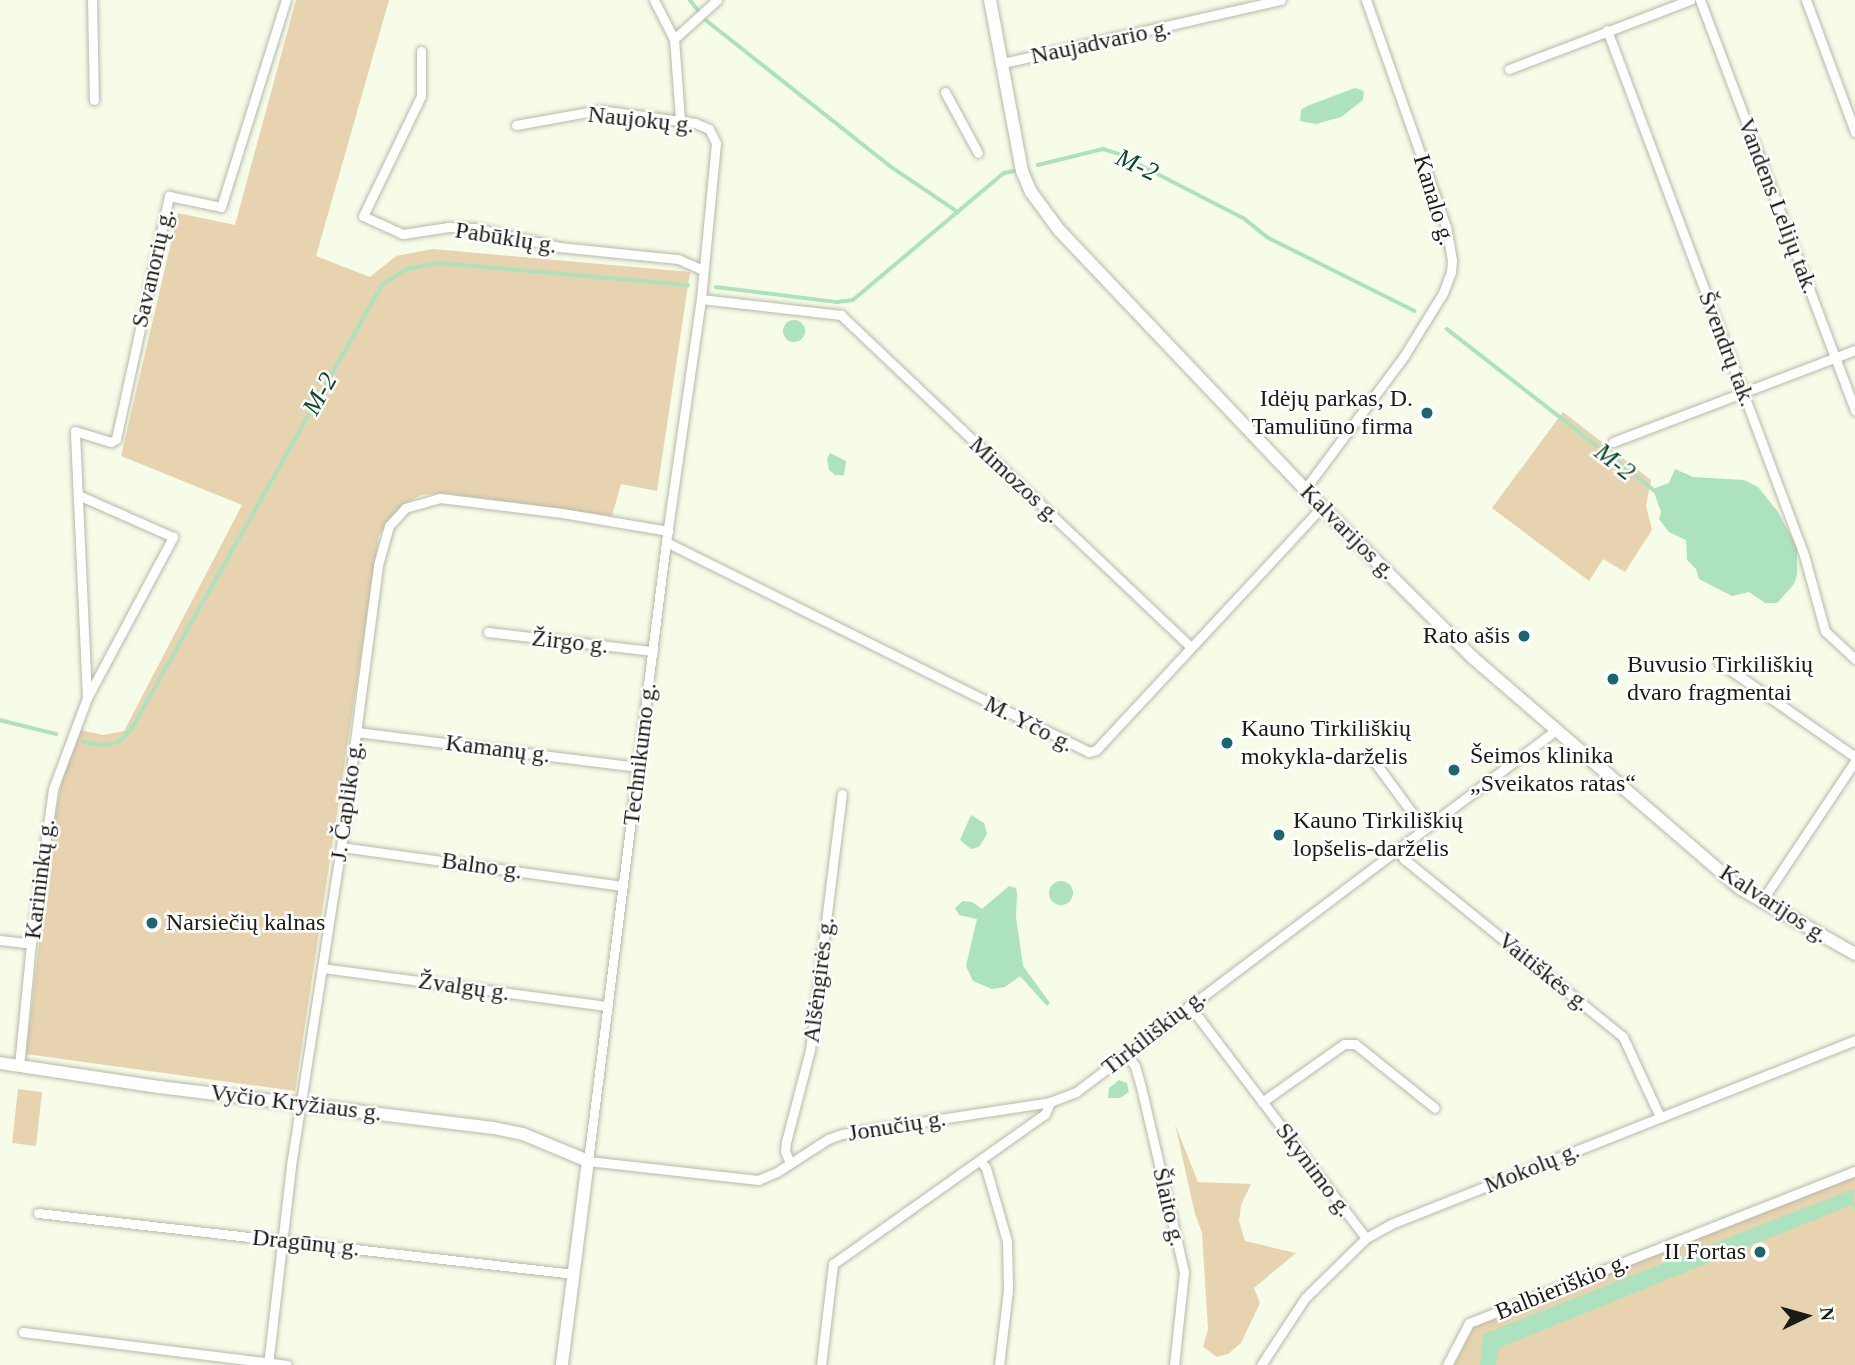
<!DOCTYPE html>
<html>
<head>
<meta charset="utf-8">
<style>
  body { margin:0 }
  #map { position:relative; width:1855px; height:1365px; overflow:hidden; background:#f7fce9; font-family:"Times New Roman",serif }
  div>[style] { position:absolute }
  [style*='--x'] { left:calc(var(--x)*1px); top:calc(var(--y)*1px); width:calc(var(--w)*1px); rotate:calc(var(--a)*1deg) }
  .green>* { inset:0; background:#e7d3af }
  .water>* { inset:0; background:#ade2bf }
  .round { border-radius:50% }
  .stream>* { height:3.5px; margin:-1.75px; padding:0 1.75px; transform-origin:1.75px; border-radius:1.75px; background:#ade2bf }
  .roads { filter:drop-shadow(0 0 2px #b6baa9) drop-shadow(0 0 2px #b6baa9) }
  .street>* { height:9px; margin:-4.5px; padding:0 4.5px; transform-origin:4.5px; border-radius:4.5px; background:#fff }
  .secondary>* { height:12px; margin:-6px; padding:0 6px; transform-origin:6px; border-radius:6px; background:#fff }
  .dots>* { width:19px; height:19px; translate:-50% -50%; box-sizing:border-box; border:4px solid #fff; border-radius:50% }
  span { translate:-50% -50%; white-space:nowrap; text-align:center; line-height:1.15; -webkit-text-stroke:5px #fff; paint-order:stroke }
  .street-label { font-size:24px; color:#1a1b15 }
  .poi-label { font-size:24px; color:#1a1b15 }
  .right { translate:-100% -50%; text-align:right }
  .left { translate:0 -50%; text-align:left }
  .water-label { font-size:26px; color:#0a4a29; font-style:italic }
  .north { position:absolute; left:1771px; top:1281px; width:70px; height:70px; -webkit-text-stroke:5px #fff; paint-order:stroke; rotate:85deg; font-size:19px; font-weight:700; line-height:28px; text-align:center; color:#1a1b15 }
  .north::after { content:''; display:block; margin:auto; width:24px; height:32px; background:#1a1b15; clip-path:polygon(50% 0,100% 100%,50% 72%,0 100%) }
</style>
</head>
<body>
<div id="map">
  <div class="green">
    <div style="clip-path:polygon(296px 0,389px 0,316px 256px,370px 277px,396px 256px,433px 249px,690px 272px,657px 491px,621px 484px,612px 516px,443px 493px,421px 495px,406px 503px,388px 520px,379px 536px,295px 1091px,26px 1054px,53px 825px,64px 772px,81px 730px,103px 735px,124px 731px,242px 505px,121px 456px,178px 213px,235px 225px)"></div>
    <div style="clip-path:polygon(1563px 412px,1651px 480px,1646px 506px,1652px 530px,1625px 572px,1603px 559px,1589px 581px,1492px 508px)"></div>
    <div style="clip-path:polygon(18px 1089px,42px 1092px,36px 1146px,12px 1143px)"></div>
    <div style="clip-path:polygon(1175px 1124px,1198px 1182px,1251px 1184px,1241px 1205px,1239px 1221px,1245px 1241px,1296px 1253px,1254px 1288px,1260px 1303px,1241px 1343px,1228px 1354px,1217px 1357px,1203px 1347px,1208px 1329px,1202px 1233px,1195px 1214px)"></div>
    <div style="clip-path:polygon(1855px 1177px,1855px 1365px,1454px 1365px,1474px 1327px)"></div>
  </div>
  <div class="water">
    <div style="clip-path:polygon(1355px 88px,1364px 91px,1363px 100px,1341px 117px,1316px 124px,1300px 121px,1301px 110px,1307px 106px)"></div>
    <div class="round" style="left:783px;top:320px;width:22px;height:22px"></div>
    <div style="clip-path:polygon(830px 453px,846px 461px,844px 475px,835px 475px,829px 470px,827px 459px)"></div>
    <div style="clip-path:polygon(1675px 469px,1693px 477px,1744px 480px,1758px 487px,1778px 512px,1797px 547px,1797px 575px,1794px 584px,1777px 603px,1765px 603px,1749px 592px,1732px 596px,1699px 579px,1696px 569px,1687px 560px,1686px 540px,1669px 532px,1659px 519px,1661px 512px,1653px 489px,1669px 483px)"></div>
    <div style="clip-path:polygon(971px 815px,984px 823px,987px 834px,979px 847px,971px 849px,960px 840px)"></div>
    <div class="round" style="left:1049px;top:881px;width:24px;height:24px"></div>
    <div style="clip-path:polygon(1009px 886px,1016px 888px,1017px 894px,1016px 917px,1023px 966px,1050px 1003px,1047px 1006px,1020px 976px,1005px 987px,992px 989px,973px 981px,966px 966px,977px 919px,959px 915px,955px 908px,963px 901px,972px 902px,982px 909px)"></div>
    <div style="clip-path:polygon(1119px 1080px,1127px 1083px,1129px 1092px,1120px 1098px,1108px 1098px,1109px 1088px)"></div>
    <div style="clip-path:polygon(1853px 1189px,1855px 1210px,1851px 1205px,1499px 1348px,1496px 1365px,1480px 1365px,1483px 1334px)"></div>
  </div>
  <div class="stream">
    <div style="--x:690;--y:0;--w:13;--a:51"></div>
    <div style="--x:706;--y:20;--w:235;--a:38.4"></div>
    <div style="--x:890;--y:166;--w:82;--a:34.1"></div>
    <div style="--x:1038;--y:165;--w:67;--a:-13.8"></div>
    <div style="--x:1103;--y:149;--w:17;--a:17"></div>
    <div style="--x:1119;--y:154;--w:142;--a:27.3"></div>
    <div style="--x:1245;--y:219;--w:28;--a:39"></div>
    <div style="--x:1267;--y:237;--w:165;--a:26.6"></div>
    <div style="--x:716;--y:287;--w:122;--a:7.1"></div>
    <div style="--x:837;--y:302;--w:16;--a:-7"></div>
    <div style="--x:853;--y:300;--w:197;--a:-40.1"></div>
    <div style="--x:1004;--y:173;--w:10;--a:-11"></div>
    <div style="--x:1447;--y:329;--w:264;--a:37.9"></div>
    <div style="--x:0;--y:720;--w:58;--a:14"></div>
    <div style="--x:84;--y:742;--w:20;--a:11"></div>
    <div style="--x:104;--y:746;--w:17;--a:-17"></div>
    <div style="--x:120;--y:741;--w:18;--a:-47"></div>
    <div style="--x:132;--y:728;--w:509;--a:-60.56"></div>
    <div style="--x:382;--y:285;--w:30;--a:-33"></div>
    <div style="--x:407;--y:269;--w:34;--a:-10"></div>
    <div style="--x:440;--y:263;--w:249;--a:5.1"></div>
  </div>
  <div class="roads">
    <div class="street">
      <div style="--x:92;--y:0;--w:100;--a:88.9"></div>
      <div style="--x:654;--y:0;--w:44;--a:62.9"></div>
      <div style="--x:674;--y:39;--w:80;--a:85.7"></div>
      <div style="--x:1700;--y:0;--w:439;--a:69.3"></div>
      <div style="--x:1806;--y:0;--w:141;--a:69.6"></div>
      <div style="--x:1607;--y:30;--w:561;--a:69.43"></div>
      <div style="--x:1804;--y:555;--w:79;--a:74.6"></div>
      <div style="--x:1825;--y:631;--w:41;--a:43"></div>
      <div style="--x:674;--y:39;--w:58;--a:-42.2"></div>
      <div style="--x:421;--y:51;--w:45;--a:90"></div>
      <div style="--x:421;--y:96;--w:133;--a:115.8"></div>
      <div style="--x:363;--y:216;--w:44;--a:24.2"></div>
      <div style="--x:403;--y:234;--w:46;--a:-8.8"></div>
      <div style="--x:448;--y:227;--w:26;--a:2"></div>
      <div style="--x:474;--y:228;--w:87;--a:12.6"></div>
      <div style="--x:559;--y:247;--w:120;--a:5.8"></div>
      <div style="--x:678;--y:259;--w:27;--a:24"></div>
      <div style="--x:1003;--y:63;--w:285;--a:-12.8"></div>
      <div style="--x:1509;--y:69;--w:194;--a:-20.9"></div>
      <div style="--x:945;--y:92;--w:69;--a:61.6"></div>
      <div style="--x:516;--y:125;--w:84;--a:-10.2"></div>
      <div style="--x:599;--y:110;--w:97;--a:7.7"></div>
      <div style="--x:695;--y:123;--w:15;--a:23"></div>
      <div style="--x:709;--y:129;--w:16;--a:63"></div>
      <div style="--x:716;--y:143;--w:157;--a:95.5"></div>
      <div style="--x:701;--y:299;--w:246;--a:98.2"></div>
      <div style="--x:666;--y:542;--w:624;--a:97.18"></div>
      <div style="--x:588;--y:1161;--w:171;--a:6.4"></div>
      <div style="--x:758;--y:1180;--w:21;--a:-23"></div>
      <div style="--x:777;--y:1172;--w:61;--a:-32.9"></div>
      <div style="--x:828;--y:1139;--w:15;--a:-20"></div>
      <div style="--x:842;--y:1134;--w:210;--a:-8.7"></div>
      <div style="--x:1050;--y:1102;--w:28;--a:-21"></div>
      <div style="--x:1076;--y:1092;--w:601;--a:-37.02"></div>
      <div style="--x:701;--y:299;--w:141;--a:6.5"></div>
      <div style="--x:841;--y:315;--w:481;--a:43.5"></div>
      <div style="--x:1613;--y:442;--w:259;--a:-20.8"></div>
      <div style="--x:1305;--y:489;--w:166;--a:-53.3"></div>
      <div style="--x:1404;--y:356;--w:74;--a:-58.2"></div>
      <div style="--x:1443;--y:293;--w:22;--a:-69"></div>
      <div style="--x:1451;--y:272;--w:12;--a:-85"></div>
      <div style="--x:1452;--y:260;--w:34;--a:-100"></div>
      <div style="--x:1446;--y:227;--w:241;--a:-109.4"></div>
      <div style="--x:666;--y:542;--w:472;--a:26.4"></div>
      <div style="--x:1089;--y:752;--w:7;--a:-16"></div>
      <div style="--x:1096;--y:750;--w:332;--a:-47.1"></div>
      <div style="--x:488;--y:632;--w:166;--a:6.6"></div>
      <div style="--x:1719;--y:662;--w:166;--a:34.9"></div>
      <div style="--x:87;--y:698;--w:267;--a:-92.6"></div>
      <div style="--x:75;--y:431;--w:38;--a:17"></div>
      <div style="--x:111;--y:442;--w:6;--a:-31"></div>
      <div style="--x:116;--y:439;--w:249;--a:-77.7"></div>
      <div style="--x:169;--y:196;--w:53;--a:11.9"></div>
      <div style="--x:221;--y:207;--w:217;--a:-72.6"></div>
      <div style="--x:357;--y:732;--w:283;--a:7.1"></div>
      <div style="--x:1374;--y:761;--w:84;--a:53.7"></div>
      <div style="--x:341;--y:847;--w:285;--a:7.9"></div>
      <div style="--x:1398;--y:850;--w:11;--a:56"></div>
      <div style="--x:1404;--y:859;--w:282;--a:39.1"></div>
      <div style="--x:1623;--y:1037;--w:88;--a:65.2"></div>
      <div style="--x:1761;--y:902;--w:169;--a:-56.3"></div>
      <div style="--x:0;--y:940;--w:31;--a:7"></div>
      <div style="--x:322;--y:968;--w:288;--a:7.6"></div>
      <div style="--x:1189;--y:1005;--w:293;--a:52.8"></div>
      <div style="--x:1126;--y:1054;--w:15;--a:53"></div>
      <div style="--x:1135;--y:1066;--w:22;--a:74"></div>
      <div style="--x:1141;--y:1087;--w:190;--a:76.9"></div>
      <div style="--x:1184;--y:1272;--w:94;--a:96.1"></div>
      <div style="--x:19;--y:1066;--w:123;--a:-84.4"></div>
      <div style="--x:31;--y:944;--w:157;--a:-81.9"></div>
      <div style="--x:53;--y:789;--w:97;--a:-69.5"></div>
      <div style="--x:87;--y:698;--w:183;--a:-61.9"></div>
      <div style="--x:173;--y:537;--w:104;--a:-156.1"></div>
      <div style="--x:1262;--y:1102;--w:100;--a:-35.3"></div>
      <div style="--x:1344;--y:1044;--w:11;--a:0"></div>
      <div style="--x:1355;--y:1044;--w:102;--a:38.7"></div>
      <div style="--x:981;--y:1162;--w:8;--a:50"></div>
      <div style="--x:986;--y:1168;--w:76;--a:74"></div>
      <div style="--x:1007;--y:1241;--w:49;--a:88.8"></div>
      <div style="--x:1008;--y:1290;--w:76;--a:96.8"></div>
      <div style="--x:790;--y:1163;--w:13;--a:-113"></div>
      <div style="--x:785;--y:1151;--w:9;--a:-84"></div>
      <div style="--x:786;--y:1142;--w:95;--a:-75.4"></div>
      <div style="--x:810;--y:1050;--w:258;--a:-82.9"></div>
      <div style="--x:38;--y:1213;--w:539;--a:6.49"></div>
      <div style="--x:23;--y:1332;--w:266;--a:7.1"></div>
      <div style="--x:268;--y:1365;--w:207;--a:-83.4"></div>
      <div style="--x:292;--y:1159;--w:316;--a:-81.1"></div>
      <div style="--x:341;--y:847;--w:284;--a:-82.5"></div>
      <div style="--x:378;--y:565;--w:41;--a:-74.2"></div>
      <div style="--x:389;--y:526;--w:24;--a:-48"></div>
      <div style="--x:405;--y:508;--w:36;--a:-16"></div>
      <div style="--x:440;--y:498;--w:123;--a:7"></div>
      <div style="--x:562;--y:513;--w:108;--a:9.6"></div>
      <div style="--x:821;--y:1365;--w:102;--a:-83.2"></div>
      <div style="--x:833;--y:1264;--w:260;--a:-35.3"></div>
      <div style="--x:1045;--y:1114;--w:13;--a:-67"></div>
      <div style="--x:1261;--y:1365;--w:80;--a:-56.7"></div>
      <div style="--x:1305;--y:1298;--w:86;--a:-44.5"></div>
      <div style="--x:1366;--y:1238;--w:29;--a:-29"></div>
      <div style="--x:1391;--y:1224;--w:499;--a:-21.6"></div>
      <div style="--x:1447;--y:1365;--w:47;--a:-62.4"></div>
      <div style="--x:1469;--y:1323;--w:415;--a:-21.5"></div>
    </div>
    <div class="secondary">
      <div style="--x:990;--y:0;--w:174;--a:79.4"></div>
      <div style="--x:1022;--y:171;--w:23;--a:67"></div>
      <div style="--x:1031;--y:192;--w:47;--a:53.6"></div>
      <div style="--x:1059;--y:230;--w:382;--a:46.5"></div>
      <div style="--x:1322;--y:507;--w:214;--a:45"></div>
      <div style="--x:1473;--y:658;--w:354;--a:40.8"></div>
      <div style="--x:1741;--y:889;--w:131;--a:29.7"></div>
      <div style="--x:0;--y:1063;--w:161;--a:8.6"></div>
      <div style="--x:159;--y:1087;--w:337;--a:7"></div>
      <div style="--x:494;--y:1128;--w:30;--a:12"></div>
      <div style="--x:523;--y:1134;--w:70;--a:22.6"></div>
      <div style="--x:588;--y:1161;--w:206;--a:97.3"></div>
    </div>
  </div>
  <div class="dots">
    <div style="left:1427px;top:413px;background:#1b6671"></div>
    <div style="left:1524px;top:636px;background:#1b6671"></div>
    <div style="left:1613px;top:679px;background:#1b6671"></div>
    <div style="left:1227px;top:743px;background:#1b6671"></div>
    <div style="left:1454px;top:770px;background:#1b6671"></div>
    <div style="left:1279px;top:835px;background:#1b6671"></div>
    <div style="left:152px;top:923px;background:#1b6671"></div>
    <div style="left:1760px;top:1252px;background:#1b6671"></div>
  </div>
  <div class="street-label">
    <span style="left:1101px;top:42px;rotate:-12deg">Naujadvario g.</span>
    <span style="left:641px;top:120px;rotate:6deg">Naujokų g.</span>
    <span style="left:1434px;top:200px;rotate:73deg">Kanalo g.</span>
    <span style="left:1778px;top:206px;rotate:69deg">Vandens Lelijų tak.</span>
    <span style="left:506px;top:238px;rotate:9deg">Pabūklų g.</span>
    <span style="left:153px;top:268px;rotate:-77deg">Savanorių g.</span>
    <span style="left:1727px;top:349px;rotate:69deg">Švendrų tak.</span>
    <span style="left:1015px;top:480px;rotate:43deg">Mimozos g.</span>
    <span style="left:1348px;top:532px;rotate:45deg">Kalvarijos g.</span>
    <span style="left:570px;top:642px;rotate:6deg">Žirgo g.</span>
    <span style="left:1029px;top:724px;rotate:27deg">M. Yčo g.</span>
    <span style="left:498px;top:749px;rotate:7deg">Kamanų g.</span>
    <span style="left:640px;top:754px;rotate:-83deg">Technikumo g.</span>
    <span style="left:347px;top:801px;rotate:-82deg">J. Čapliko g.</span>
    <span style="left:482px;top:866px;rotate:8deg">Balno g.</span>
    <span style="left:40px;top:879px;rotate:-83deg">Karininkų g.</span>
    <span style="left:1774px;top:904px;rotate:33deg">Kalvarijos g.</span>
    <span style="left:1544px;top:972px;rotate:39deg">Vaitiškės g.</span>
    <span style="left:819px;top:980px;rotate:-83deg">Alšėngirės g.</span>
    <span style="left:464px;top:987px;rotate:8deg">Žvalgų g.</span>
    <span style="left:1154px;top:1032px;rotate:-38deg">Tirkiliškių g.</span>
    <span style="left:296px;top:1103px;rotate:7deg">Vyčio Kryžiaus g.</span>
    <span style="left:897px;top:1126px;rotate:-9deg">Jonučių g.</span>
    <span style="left:1532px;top:1168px;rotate:-22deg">Mokolų g.</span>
    <span style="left:1314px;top:1170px;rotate:53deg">Skynimo g.</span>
    <span style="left:1169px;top:1207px;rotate:77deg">Šlaito g.</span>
    <span style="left:306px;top:1243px;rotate:6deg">Dragūnų g.</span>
    <span style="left:1562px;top:1287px;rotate:-22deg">Balbieriškio g.</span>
  </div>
  <div class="poi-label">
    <span class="right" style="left:1413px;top:413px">Idėjų parkas, D.<br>Tamuliūno firma</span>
    <span class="right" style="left:1510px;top:636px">Rato ašis</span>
    <span class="left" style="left:1627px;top:679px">Buvusio Tirkiliškių<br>dvaro fragmentai</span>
    <span class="left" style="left:1241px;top:743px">Kauno Tirkiliškių<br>mokykla-darželis</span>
    <span class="left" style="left:1470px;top:770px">Šeimos klinika<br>„Sveikatos ratas“</span>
    <span class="left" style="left:1293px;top:835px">Kauno Tirkiliškių<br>lopšelis-darželis</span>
    <span class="left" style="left:166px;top:923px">Narsiečių kalnas</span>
    <span class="right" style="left:1746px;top:1252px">II Fortas</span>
  </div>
  <div class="water-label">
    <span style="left:1137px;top:165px;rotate:25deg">M-2</span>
    <span style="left:320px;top:394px;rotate:-61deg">M-2</span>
    <span style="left:1615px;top:462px;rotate:38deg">M-2</span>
  </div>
  <div class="north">N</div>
</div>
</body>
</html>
